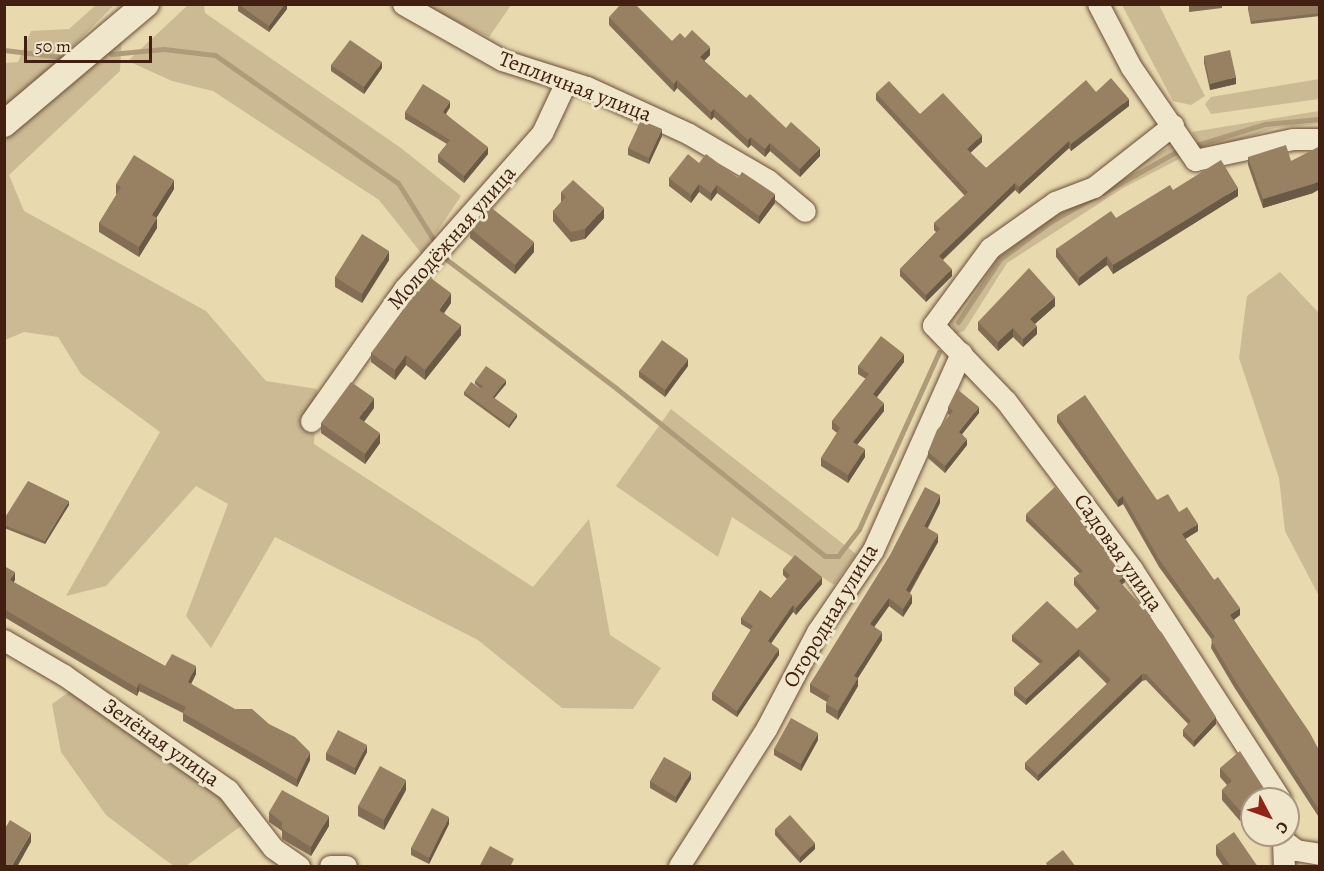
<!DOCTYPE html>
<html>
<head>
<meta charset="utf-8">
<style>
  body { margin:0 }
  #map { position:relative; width:1324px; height:871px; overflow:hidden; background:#e8d9af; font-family:Alegreya,serif }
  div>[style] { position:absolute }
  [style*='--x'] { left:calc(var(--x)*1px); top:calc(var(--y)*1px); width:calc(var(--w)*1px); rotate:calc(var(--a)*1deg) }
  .green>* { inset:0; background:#ccba94 }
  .stream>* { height:5px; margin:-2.5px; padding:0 2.5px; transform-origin:2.5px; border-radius:2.5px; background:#af9a79 }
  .roads { filter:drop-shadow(0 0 2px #6b4e38) drop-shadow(0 0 2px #6b4e38) }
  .minor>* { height:21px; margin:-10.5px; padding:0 10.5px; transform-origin:10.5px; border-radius:10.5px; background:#f0e6cb }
  .tertiary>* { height:26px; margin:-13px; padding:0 13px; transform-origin:13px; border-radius:13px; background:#f0e6cb }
  .wall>* { inset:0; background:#836e55 }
  .shaded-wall>* { inset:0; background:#6a5a45 }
  .building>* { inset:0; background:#988063 }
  span { translate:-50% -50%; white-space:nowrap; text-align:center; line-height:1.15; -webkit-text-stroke:6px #f0e6cb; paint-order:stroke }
  .street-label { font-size:22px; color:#412011 }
  .frame { position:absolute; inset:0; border:6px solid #412011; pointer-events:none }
  .north { position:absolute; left:1240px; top:787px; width:60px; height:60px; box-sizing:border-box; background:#f0e6cb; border:2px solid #aa9781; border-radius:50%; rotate:131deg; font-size:16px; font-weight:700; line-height:24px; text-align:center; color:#412011 }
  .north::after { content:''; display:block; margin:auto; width:21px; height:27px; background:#8f2418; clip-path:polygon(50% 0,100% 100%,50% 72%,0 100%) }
  .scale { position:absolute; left:24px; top:36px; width:128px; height:27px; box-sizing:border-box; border:3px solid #412011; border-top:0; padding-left:8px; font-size:18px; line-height:21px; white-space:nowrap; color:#412011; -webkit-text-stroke:4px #f0e6cb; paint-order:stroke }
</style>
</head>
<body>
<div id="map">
  <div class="green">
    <div style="clip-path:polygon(96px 5px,114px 5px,5px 115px,5px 63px,18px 62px,31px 31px,69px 29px)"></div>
    <div style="clip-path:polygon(188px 5px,204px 5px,205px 13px,401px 148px,461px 196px,422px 254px,379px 200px,213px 91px,172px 81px,128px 61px)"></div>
    <div style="clip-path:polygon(420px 5px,511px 5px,489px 37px)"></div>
    <div style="clip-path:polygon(1122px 5px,1159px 5px,1205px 96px,1191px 105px,1173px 101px)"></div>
    <div style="clip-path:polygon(122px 33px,120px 71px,9px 175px,24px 211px,206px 311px,266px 381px,317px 389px,314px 444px,533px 587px,589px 519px,610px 635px,661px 668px,633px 709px,562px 708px,478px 640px,275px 537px,211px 648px,186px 616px,228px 504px,196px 486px,106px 586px,66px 596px,160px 432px,81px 374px,58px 337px,24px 332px,5px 340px,5px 134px)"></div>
    <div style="clip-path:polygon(1319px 79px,1319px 99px,1211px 114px,1205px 104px,1211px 97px)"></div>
    <div style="clip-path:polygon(1319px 111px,1319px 124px,1275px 128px,1202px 152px,1192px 132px)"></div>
    <div style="clip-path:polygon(1178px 142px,1185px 156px,1123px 188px,1007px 263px,964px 331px,956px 334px,949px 319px,991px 259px,1029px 228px)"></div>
    <div style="clip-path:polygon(1280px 272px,1319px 313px,1319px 596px,1285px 531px,1279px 478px,1239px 358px,1247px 296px)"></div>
    <div style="clip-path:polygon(671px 409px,856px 554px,834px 585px,732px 517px,718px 557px,616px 486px)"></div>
    <div style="clip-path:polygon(73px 689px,218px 791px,248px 821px,186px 866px,174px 866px,160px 856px,106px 815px,61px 752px,52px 704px)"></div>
  </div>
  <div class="stream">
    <div style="--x:4;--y:50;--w:58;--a:6.9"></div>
    <div style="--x:111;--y:54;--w:53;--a:-5.4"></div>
    <div style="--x:164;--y:49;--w:51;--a:6.7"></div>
    <div style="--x:215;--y:55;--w:223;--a:35"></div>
    <div style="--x:398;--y:183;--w:70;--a:57.9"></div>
    <div style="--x:1193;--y:146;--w:75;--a:-17"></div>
    <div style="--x:1265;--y:124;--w:55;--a:-5.2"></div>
    <div style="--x:1103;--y:193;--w:90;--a:-29.4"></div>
    <div style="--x:446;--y:259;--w:213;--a:37.2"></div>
    <div style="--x:616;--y:388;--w:268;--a:38.8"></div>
    <div style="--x:825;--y:556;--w:13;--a:0"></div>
    <div style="--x:838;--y:556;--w:34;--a:-52"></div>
    <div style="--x:859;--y:529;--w:194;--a:-65.7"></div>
    <div style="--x:958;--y:322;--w:76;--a:-56.3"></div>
    <div style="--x:1000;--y:259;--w:62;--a:-36.5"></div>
    <div style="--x:1050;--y:222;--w:51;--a:-29.6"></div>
  </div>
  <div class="roads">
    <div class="minor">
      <div style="--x:403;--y:4;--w:114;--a:29.5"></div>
      <div style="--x:502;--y:60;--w:89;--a:17.6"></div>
      <div style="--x:587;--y:87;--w:112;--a:24.7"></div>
      <div style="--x:689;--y:134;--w:91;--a:30.2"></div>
      <div style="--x:768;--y:180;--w:48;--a:40"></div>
      <div style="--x:1098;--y:4;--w:71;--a:62.4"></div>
      <div style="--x:1131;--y:67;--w:113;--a:55.5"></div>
      <div style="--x:1195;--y:160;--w:100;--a:-12.1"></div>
      <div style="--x:1293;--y:139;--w:27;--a:0"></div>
      <div style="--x:1173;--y:125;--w:100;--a:141.9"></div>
      <div style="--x:1094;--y:187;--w:42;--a:159"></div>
      <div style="--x:1055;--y:202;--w:80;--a:144.7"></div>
      <div style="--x:990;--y:248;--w:96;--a:126.5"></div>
      <div style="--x:933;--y:325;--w:105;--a:46.2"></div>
      <div style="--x:1006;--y:401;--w:210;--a:53.1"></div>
      <div style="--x:1132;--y:569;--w:274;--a:57.2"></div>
      <div style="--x:311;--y:421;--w:161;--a:-54.8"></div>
      <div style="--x:404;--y:289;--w:208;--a:-48.5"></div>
      <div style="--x:542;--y:133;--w:56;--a:-64.8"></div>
      <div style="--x:4;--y:640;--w:69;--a:30.3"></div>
      <div style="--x:64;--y:675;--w:200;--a:35"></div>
      <div style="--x:228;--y:790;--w:73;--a:52.2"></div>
      <div style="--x:273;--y:848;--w:32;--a:35"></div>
      <div style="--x:1283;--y:835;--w:5;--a:90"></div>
      <div style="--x:1283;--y:840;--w:16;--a:38"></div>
      <div style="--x:1296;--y:850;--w:24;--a:9"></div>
      <div style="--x:1283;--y:840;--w:26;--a:88"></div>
      <div style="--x:330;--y:866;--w:16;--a:0"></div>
      <div style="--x:679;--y:866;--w:162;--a:-57.6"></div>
      <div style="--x:766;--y:729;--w:110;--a:-62.3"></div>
      <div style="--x:817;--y:632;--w:99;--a:-55.7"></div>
      <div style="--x:873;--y:550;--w:216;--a:-65.9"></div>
    </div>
    <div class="tertiary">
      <div style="--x:4;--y:124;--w:186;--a:-40.2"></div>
    </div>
  </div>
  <div class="wall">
    <div style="clip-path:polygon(238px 4px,287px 4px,287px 9px,269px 32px,238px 11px)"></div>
    <div style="clip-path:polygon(1189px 4px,1222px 4px,1222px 8px,1189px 12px)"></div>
    <div style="clip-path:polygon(1320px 4px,1320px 16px,1251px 24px,1248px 9px,1248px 6px)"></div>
    <div style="clip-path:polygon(609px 17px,672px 41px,685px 38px,710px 55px,704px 61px,746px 98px,820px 156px,800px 177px,770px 151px,765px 157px,751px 145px,748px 148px,714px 117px,711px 120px,677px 88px,674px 92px,609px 25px)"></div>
    <div style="clip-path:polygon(1204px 56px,1236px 84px,1210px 90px,1204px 63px)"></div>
    <div style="clip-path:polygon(331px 65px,382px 68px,364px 94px,331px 71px)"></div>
    <div style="clip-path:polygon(1096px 92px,1129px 106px,1071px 151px,1069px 148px,1019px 194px,1015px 190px,943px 260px,952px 276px,926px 302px,900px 276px,900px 269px,936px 232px,934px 230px,934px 223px,965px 196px,876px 100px,876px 93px,920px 114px,982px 142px,970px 153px,986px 168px)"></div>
    <div style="clip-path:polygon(450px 107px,446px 114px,488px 154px,464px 183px,438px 162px,438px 155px,447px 144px,405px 119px,405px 112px)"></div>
    <div style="clip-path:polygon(662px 136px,649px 164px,628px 155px,628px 148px)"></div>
    <div style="clip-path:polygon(1248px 157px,1291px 161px,1313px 193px,1263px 208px,1248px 165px)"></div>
    <div style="clip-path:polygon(699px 163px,738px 178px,775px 203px,759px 224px,717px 193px,711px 201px,699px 192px,691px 203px,669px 186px,669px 178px)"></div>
    <div style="clip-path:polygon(116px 184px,174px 189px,156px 218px,157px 228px,139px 257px,99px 232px,99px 223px,117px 194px,116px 194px)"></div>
    <div style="clip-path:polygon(1173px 190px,1238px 196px,1113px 274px,1107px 265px,1079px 286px,1056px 257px,1056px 249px)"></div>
    <div style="clip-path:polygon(561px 192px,604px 218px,585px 239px,571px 242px,553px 221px,553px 211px,561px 202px)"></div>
    <div style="clip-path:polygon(470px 228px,534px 252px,515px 274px,470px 238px)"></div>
    <div style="clip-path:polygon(389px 260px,362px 303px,335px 287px,335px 277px)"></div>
    <div style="clip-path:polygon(451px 303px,444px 313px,461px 335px,425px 380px,406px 365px,395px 380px,371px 362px,371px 353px)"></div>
    <div style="clip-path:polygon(1055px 306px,1035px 324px,1037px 334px,1023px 347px,1013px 337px,998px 351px,978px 330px,978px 322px)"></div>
    <div style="clip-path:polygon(904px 362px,877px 397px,884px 411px,857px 445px,865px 457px,848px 483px,821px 466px,821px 458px,837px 433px,832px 429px,832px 421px,866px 379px,858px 374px,858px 366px)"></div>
    <div style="clip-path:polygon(688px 366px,665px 397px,639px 377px,639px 371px)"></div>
    <div style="clip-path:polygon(475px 381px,506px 384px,494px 398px,517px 417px,509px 428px,464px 395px,464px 392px,481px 389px,475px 384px)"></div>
    <div style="clip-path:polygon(948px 407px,979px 413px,962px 434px,967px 445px,945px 473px,928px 458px,928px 452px,950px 415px,948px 414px)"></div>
    <div style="clip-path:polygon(374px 408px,364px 422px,380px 443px,365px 464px,321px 433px,321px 423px)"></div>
    <div style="clip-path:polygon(1057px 415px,1157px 500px,1179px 512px,1198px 531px,1185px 539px,1214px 580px,1240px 615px,1234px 620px,1320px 752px,1320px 819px,1234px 687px,1211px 648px,1212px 640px,1159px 567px,1123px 504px,1118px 507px,1057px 422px)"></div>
    <div style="clip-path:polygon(940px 503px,928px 528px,938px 542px,910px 593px,912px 603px,903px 617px,889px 606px,874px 627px,882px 640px,858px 678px,858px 686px,838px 720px,826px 712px,826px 704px,827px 702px,810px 692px,810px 684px)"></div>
    <div style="clip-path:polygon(69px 505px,45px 544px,4px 528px,4px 519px)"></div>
    <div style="clip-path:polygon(1026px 514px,1125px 582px,1122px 584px,1151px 621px,1216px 724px,1194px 747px,1183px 736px,1183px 730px,1188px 724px,1146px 680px,1142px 681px,1038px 781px,1025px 769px,1025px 763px,1107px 684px,1079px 656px,1026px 705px,1014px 695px,1014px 688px,1040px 664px,1012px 641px,1012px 635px,1077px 629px,1097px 611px,1074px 585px,1074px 578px,1080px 574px,1026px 521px)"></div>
    <div style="clip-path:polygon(4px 566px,15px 580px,13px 582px,165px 666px,196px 674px,191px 684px,310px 760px,297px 787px,183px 721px,183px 713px,139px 691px,137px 696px,4px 617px)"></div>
    <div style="clip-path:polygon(783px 569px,822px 584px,796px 615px,793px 612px,771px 643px,779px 655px,737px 717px,712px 700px,712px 693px,751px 630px,741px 624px,741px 618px,771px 598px,787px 579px,783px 575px)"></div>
    <div style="clip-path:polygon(818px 740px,801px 771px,774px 755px,774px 749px)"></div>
    <div style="clip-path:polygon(367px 752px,355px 775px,326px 760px,326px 753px)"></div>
    <div style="clip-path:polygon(1220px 768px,1265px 799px,1240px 821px,1222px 800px,1222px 790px,1227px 785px,1220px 777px)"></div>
    <div style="clip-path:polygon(691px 779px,676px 803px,650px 788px,650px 781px)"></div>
    <div style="clip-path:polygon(406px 790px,384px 830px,358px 816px,358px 806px)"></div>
    <div style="clip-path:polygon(269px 812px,329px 826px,311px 856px,282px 839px,282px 831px,269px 822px)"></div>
    <div style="clip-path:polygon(449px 824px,429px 864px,411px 855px,411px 848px)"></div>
    <div style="clip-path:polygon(775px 829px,815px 849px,800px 863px,775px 835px)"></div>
    <div style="clip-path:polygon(1216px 845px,1258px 867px,1224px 867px,1216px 855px)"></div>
  </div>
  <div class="shaded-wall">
    <div style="clip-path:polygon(285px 4px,287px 4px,287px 9px,269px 32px,269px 26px)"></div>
    <div style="clip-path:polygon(710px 47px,710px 55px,700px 65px,700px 57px)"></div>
    <div style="clip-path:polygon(382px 62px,382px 68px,364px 94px,364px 87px)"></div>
    <div style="clip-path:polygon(1236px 77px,1236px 84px,1210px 90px,1210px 84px)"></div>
    <div style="clip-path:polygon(677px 80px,677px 88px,674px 92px,674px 84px)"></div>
    <div style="clip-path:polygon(1129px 99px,1129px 106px,1071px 151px,1071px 144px)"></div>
    <div style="clip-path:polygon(450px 101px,450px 107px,443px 118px,443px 112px)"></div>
    <div style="clip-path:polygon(714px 109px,714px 117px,711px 120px,711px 112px)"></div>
    <div style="clip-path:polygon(662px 129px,662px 136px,649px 164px,649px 158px)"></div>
    <div style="clip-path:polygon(982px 135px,982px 142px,967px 156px,967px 149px)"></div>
    <div style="clip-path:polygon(751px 137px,751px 145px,748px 148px,748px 140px)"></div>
    <div style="clip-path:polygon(1069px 141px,1069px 148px,1019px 194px,1019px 187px)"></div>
    <div style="clip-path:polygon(770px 143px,770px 151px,765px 157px,765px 149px)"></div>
    <div style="clip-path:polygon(488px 147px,488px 154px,464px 183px,464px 176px)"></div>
    <div style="clip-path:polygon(820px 148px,820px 156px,800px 177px,800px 169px)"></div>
    <div style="clip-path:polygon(174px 180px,174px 189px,152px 225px,152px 215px)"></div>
    <div style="clip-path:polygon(1320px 181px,1320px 189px,1313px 193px,1263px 208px,1263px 199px)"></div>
    <div style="clip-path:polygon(1015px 183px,1015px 190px,939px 263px,939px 256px)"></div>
    <div style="clip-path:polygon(699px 184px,699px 192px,691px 203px,691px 195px)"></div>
    <div style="clip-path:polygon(717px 185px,717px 193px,711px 201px,711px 193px)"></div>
    <div style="clip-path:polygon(1238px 188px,1238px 196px,1113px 274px,1113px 265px)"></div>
    <div style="clip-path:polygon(775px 194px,775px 203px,759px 224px,759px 216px)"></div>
    <div style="clip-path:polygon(604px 208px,604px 218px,585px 239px,585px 229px)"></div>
    <div style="clip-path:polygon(157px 218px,157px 228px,139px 257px,139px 247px)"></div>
    <div style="clip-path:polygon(534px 242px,534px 252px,515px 274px,515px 265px)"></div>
    <div style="clip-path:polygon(389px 251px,389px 260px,362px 303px,362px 294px)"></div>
    <div style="clip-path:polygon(1107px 256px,1107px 265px,1079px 286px,1079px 278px)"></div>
    <div style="clip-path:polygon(952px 269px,952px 276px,926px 302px,926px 295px)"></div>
    <div style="clip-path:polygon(451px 293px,451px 303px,439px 320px,439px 310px)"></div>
    <div style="clip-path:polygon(1055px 297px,1055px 306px,1030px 328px,1030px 319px)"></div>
    <div style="clip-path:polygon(461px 325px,461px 335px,425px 380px,425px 370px)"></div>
    <div style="clip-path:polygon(1037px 326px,1037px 334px,1023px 347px,1023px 339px)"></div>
    <div style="clip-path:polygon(1013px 328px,1013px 337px,998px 351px,998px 342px)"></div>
    <div style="clip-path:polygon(904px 354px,904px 362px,873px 402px,873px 394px)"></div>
    <div style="clip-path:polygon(406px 355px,406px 365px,395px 380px,395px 370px)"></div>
    <div style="clip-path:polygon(688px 359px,688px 366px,665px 397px,665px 390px)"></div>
    <div style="clip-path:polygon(506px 380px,506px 384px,493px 400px,493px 397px)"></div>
    <div style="clip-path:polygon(374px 398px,374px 408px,359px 428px,359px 418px)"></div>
    <div style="clip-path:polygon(884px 403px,884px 411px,853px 450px,853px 442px)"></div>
    <div style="clip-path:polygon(979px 407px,979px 413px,959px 438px,959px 432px)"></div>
    <div style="clip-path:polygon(517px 414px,517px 417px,509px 428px,509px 425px)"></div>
    <div style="clip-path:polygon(380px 433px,380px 443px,365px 464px,365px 454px)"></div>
    <div style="clip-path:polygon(967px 439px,967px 445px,945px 473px,945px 466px)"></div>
    <div style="clip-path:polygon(865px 449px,865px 457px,848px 483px,848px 475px)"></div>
    <div style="clip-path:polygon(940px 495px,940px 503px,924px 534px,924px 526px)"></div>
    <div style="clip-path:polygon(1123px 496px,1123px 504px,1118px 507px,1118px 500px)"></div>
    <div style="clip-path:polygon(69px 501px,69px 505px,45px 544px,45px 541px)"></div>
    <div style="clip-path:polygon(1198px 524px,1198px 531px,1182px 541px,1182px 534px)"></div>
    <div style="clip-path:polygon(938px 534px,938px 542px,906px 598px,906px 590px)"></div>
    <div style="clip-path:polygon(15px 572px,15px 580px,10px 588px,10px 580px)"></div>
    <div style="clip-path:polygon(1125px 575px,1125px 582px,1119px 587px,1119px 581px)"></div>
    <div style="clip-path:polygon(822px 577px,822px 584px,796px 615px,796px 608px)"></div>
    <div style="clip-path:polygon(912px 595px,912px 603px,903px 617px,903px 609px)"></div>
    <div style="clip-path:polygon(889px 598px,889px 606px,870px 633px,870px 624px)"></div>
    <div style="clip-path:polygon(793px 605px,793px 612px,768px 648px,768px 641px)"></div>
    <div style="clip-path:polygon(1240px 608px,1240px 615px,1230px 622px,1230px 615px)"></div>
    <div style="clip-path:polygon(882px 632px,882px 640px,854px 684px,854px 676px)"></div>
    <div style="clip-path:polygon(779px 649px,779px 655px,737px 717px,737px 711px)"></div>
    <div style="clip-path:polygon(1079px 649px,1079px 656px,1026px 705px,1026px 699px)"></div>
    <div style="clip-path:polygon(196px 666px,196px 674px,188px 690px,188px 682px)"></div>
    <div style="clip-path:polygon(1142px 674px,1142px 681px,1038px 781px,1038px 775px)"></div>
    <div style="clip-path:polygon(858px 678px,858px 686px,838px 720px,838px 711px)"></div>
    <div style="clip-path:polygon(139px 683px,139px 691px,137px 696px,137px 688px)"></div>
    <div style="clip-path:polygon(1216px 717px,1216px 724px,1194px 747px,1194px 741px)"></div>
    <div style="clip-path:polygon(818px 733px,818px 740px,801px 771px,801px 764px)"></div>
    <div style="clip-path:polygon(367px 745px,367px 752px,355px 775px,355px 768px)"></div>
    <div style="clip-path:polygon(310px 752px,310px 760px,297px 787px,297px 779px)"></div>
    <div style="clip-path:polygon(691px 772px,691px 779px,676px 803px,676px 797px)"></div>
    <div style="clip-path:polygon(406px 780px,406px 790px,384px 830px,384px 820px)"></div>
    <div style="clip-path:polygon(1265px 790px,1265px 799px,1254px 799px)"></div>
    <div style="clip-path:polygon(1252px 801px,1252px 811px,1240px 821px,1240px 811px)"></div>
    <div style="clip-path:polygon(329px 816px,329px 826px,311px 856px,311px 847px)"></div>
    <div style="clip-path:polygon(449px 817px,449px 824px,429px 864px,429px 858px)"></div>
    <div style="clip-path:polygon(31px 833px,31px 842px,17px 867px,11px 867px)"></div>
    <div style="clip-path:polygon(815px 843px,815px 849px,800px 863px,800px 857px)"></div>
  </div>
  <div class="building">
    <div style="clip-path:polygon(238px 4px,285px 4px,269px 26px)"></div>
    <div style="clip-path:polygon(621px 4px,635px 4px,672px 41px,680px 33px,685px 38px,692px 30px,710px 47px,700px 57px,746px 98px,750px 94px,786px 128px,791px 122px,820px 148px,800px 169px,770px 143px,765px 149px,751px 137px,748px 140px,714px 109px,711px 112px,677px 80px,674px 84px,609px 17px)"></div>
    <div style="clip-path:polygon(1255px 4px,1320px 4px,1320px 13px,1251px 21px,1248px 6px)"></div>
    <div style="clip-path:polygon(350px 40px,382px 62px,364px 87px,331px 65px)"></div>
    <div style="clip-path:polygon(1230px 50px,1236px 77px,1210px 84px,1204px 56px)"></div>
    <div style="clip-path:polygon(1111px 78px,1129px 99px,1071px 144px,1069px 141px,1019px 187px,1015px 183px,939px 256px,952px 269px,926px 295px,900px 269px,940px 229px,934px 223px,968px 192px,876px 93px,889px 81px,920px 114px,943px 93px,982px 135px,967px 149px,986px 168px,1086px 80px,1096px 92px)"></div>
    <div style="clip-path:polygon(423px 84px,450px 101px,443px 112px,488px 147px,464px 176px,438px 155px,450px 140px,405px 112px)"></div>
    <div style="clip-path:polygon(641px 120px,662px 129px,649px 158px,628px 148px)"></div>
    <div style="clip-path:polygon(1286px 145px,1291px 161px,1320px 146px,1320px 181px,1313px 184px,1263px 199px,1248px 157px)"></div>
    <div style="clip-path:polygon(688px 154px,699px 163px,706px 154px,738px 178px,742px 172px,775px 194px,759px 216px,717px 185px,711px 193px,699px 184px,691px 195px,669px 178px)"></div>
    <div style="clip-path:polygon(134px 155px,174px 180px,152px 215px,157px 218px,139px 247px,99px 223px,121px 187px,116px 184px)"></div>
    <div style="clip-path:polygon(1221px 160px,1238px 188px,1113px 265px,1107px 256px,1079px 278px,1056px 249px,1111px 211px,1116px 218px,1170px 185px,1173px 190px)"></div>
    <div style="clip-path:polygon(573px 180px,604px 208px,585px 229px,571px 232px,553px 211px,566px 197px,561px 192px)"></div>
    <div style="clip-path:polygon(488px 205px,534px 242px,515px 265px,470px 228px)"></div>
    <div style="clip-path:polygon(362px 234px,389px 251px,362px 294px,335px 277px)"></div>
    <div style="clip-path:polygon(1029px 268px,1055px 297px,1030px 319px,1037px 326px,1023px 339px,1013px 328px,998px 342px,978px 322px)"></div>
    <div style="clip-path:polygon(428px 276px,451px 293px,439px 310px,461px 325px,425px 370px,406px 355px,395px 370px,371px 353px)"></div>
    <div style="clip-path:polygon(881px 336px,904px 354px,873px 394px,884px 403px,853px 442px,865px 449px,848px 475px,821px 458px,840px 428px,832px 421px,869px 374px,858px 366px)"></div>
    <div style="clip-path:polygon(662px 340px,688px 359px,665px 390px,639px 371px)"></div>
    <div style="clip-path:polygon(486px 366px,506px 380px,493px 397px,517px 414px,509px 425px,464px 392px,471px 382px,481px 389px,483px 386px,475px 381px)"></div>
    <div style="clip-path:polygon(351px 382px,374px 398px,359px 418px,380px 433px,365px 454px,321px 423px)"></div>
    <div style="clip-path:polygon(957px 389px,979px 407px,959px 432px,967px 439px,945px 466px,928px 452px,937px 430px,953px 411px,948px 407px)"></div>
    <div style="clip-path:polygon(1085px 395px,1157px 500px,1168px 494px,1179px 512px,1187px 507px,1198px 524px,1182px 534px,1214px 580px,1218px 577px,1240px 608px,1230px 615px,1310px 733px,1320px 752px,1320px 811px,1234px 679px,1211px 640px,1215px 637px,1159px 559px,1123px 496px,1118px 500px,1057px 415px)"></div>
    <div style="clip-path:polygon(28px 481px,69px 501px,45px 541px,4px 525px,4px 519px)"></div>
    <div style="clip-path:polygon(925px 487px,940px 495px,924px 526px,938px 534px,906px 590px,912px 595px,903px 609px,889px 598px,870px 624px,882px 632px,854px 676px,858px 678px,838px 711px,826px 704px,830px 696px,810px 684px,890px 555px)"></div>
    <div style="clip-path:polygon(1055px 487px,1122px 570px,1125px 575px,1119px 581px,1151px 616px,1148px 618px,1162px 633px,1216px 717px,1194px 741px,1183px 730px,1191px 721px,1146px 674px,1142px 674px,1038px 775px,1025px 763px,1111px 680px,1079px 649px,1026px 699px,1014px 688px,1043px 661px,1012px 635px,1047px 601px,1077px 629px,1100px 608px,1074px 578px,1083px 571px,1026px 514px)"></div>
    <div style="clip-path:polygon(795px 555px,822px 577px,796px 608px,793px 605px,768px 641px,779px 649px,737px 711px,712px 693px,753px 626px,741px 618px,760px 590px,771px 598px,790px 575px,783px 569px)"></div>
    <div style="clip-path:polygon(4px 566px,15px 572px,10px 580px,165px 666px,172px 654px,196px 666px,188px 682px,235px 709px,252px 709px,269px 724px,295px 737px,310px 752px,297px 779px,183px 713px,186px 707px,139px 683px,137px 688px,4px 609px)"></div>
    <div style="clip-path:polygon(791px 718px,818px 733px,801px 764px,774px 749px)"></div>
    <div style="clip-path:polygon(338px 730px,367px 745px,355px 768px,326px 753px)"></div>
    <div style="clip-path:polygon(1240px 751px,1265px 790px,1254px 799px,1252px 799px,1252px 801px,1240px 811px,1222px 790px,1232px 781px,1220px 768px)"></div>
    <div style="clip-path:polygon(664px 757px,691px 772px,676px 797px,650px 781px)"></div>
    <div style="clip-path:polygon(380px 766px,406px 780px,384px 820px,358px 806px)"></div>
    <div style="clip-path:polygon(282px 790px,329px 816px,311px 847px,282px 829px,282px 822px,269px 812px)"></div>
    <div style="clip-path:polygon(432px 808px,449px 817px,429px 858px,411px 848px)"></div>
    <div style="clip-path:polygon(790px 815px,815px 843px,800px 857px,775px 829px)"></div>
    <div style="clip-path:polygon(10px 820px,31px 833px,11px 867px,4px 867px,4px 830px)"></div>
    <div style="clip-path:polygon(1234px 832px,1258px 867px,1231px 867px,1216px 845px)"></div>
    <div style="clip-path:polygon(490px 846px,514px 859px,510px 867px,479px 867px)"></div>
    <div style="clip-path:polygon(1063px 850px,1076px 867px,1048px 867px,1046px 863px)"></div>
  </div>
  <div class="street-label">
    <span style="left:575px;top:87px;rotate:21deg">Тепличная улица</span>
    <span style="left:452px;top:238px;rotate:-49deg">Молодёжная улица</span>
    <span style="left:1118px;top:553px;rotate:55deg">Садовая улица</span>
    <span style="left:831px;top:616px;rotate:-59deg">Огородная улица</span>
    <span style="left:161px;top:743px;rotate:35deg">Зелёная улица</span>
  </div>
  <div class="frame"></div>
  <div class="north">С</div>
  <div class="scale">50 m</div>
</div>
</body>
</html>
